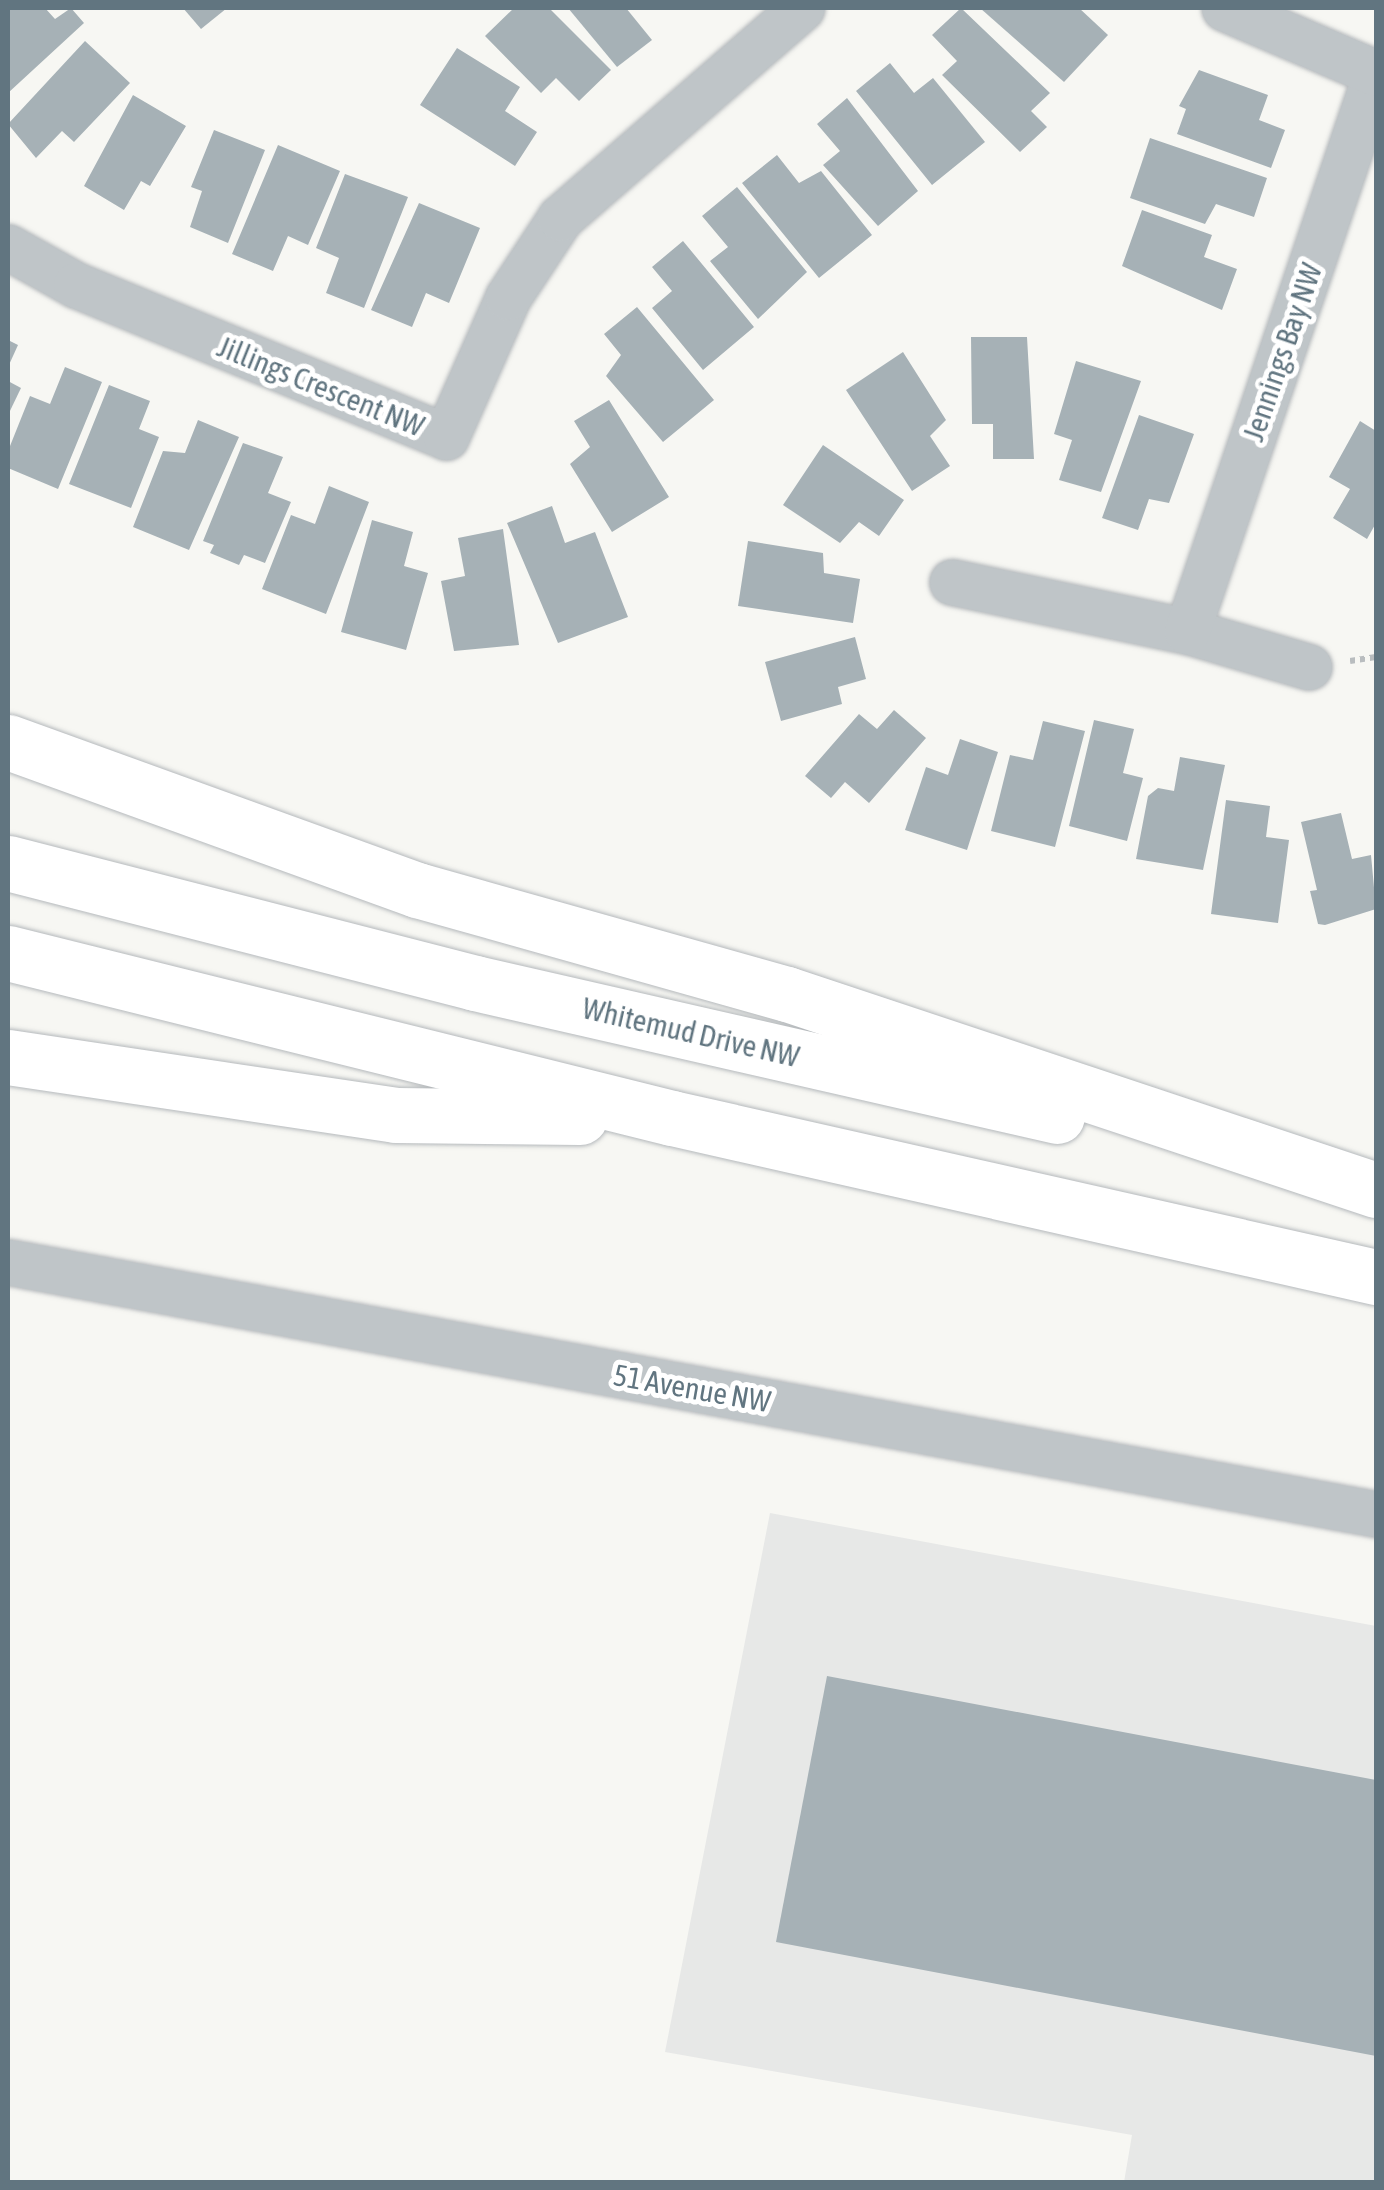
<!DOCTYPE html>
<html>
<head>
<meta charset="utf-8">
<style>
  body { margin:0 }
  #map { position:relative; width:1384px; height:2190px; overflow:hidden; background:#f7f7f3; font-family:"Asap Condensed",sans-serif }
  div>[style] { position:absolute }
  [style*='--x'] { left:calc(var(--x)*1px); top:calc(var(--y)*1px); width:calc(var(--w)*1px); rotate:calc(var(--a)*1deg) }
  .built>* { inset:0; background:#e7e8e7 }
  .building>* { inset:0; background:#a6b1b6 }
  .path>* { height:6px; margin-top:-3px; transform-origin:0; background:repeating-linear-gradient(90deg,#b9bdbf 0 5px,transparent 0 10px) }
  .roads { filter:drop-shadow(0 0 2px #b5b9bc) drop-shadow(0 0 2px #b5b9bc) }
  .street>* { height:45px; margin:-22.5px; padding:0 22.5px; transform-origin:22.5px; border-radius:22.5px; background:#bfc5c8 }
  .highway>* { height:55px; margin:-27.5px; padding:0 27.5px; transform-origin:27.5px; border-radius:27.5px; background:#fff }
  span { translate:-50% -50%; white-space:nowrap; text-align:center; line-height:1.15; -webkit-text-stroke:10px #fff; paint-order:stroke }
  .street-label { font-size:30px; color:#617580 }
  .frame { position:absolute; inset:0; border:10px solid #617580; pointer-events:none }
</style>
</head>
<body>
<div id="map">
  <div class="built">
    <div style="clip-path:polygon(770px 1513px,1376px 1626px,1376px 2182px,1124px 2182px,1132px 2135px,665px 2052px)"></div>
  </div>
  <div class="building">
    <div style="clip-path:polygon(45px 8px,55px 19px,71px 8px,84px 23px,8px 93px,8px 9px)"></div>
    <div style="clip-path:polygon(183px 8px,227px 8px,201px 29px)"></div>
    <div style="clip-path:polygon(514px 8px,549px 8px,611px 70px,579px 101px,556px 78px,541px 93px,485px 36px)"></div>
    <div style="clip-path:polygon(568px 8px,626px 8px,652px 40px,617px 67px)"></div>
    <div style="clip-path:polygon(961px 8px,1050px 93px,1031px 111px,1047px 127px,1020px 152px,942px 75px,957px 61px,932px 35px)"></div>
    <div style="clip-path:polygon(980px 8px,1079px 8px,1108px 35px,1064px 82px)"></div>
    <div style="clip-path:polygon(85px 41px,130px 83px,74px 142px,62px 131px,36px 158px,8px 124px)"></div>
    <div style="clip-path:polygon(457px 48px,520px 87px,505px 111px,537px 132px,515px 166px,420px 105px)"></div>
    <div style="clip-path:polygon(890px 63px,914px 93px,933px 78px,985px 142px,932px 185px,856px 91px)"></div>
    <div style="clip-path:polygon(1199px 70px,1268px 95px,1259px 120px,1285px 130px,1271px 168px,1177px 134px,1186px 109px,1179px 106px)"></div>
    <div style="clip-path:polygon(133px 95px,186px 126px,150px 186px,141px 181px,124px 210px,84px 186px)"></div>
    <div style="clip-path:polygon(847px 98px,918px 191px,878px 226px,823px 165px,840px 151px,817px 124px)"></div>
    <div style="clip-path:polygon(214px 130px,265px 150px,228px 243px,190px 227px,202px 191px,191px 187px)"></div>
    <div style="clip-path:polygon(1150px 138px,1267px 178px,1254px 217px,1216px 204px,1205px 224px,1130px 198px)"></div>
    <div style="clip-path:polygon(278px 145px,340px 171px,308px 245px,288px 236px,273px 271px,232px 254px)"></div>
    <div style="clip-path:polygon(777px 155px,799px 183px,821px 171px,872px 235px,819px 278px,742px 183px)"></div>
    <div style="clip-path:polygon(345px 174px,408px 197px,364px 308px,326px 293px,339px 258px,316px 248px)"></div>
    <div style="clip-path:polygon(737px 187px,807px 272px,758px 319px,710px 261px,728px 247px,702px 216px)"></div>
    <div style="clip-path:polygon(419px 203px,480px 228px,449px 303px,426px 293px,412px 327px,371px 310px)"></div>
    <div style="clip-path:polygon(1142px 210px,1212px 235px,1204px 257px,1237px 269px,1222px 310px,1122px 266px)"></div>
    <div style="clip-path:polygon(683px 241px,754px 327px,703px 370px,652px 308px,672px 291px,652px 267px)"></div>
    <div style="clip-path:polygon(637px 307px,714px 400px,663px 442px,606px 376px,621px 355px,604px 334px)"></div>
    <div style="clip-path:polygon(971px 337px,1027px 337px,1034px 459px,993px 459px,993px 424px,972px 424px)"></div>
    <div style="clip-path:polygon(8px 340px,18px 345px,8px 367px)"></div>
    <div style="clip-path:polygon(903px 352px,946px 420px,930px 436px,950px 466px,912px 491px,846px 390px)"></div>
    <div style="clip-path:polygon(1076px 361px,1141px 381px,1101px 492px,1059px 480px,1072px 440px,1054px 434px)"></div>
    <div style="clip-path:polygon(65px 367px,102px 382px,58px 489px,8px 468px,8px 451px,30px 396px,50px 404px)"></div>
    <div style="clip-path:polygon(8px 381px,21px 388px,8px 415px)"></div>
    <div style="clip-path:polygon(109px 385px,150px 401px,139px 429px,159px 437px,131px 508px,69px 484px)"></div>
    <div style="clip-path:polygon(609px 400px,669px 497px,612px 532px,570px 464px,590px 447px,574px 421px)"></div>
    <div style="clip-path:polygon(1139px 415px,1194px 434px,1169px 503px,1149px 499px,1138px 530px,1102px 518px)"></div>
    <div style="clip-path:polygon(198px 420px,239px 437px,189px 550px,133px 527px,163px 451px,185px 453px)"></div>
    <div style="clip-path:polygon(1360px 421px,1376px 431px,1376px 523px,1367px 539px,1333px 518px,1350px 489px,1329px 477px)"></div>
    <div style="clip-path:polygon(243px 443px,283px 457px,268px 493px,291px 502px,265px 563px,244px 555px,239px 565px,210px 553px,214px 545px,203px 541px)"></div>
    <div style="clip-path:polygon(823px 445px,904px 500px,879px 536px,859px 522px,840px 543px,783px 505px)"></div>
    <div style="clip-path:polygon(329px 486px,369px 502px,326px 614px,262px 589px,291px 515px,315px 524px)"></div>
    <div style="clip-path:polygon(552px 506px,565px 543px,595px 532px,628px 617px,558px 643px,507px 523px)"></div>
    <div style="clip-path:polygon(372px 520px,413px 532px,404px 566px,428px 573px,406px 650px,341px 632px)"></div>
    <div style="clip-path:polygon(503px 529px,519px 645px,454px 651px,441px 581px,465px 576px,458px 538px)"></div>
    <div style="clip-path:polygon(748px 541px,823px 553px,824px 573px,860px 579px,853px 623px,738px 606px)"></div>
    <div style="clip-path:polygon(855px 637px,866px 679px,838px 687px,842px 704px,781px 721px,765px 662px)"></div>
    <div style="clip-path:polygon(894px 710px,926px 738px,869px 803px,845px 782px,831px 798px,805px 776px,859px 714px,877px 729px)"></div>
    <div style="clip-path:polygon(1094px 720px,1134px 729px,1123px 773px,1143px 778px,1127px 841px,1069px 826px)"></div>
    <div style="clip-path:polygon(1043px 721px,1085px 731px,1055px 847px,991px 831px,1010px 755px,1033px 760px)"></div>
    <div style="clip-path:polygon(960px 739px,998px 752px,967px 850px,905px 830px,926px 767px,948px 775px)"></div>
    <div style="clip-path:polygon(1180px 757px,1225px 765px,1203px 870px,1136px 859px,1148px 796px,1158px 788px,1174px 791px)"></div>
    <div style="clip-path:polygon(1226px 800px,1270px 806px,1266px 837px,1289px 840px,1278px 923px,1211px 914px)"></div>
    <div style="clip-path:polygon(1341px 813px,1352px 859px,1371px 855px,1376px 909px,1325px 925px,1318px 924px,1310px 891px,1317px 890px,1301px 822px)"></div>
    <div style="clip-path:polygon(827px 1676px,1376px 1780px,1376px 2056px,776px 1942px)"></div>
  </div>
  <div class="path">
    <div style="--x:1350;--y:661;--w:26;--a:-9"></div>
  </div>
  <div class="roads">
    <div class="street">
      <div style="--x:8;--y:247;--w:78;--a:29.2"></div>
      <div style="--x:76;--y:285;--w:400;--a:22.3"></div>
      <div style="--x:446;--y:437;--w:153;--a:-66.1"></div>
      <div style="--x:508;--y:297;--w:95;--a:-56.6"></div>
      <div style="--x:560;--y:218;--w:320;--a:-41"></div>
      <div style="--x:952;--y:582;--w:240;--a:11.8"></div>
      <div style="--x:1187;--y:631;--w:127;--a:16.4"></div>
      <div style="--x:1187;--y:631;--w:589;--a:-71.29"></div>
      <div style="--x:1376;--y:73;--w:165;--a:-156.8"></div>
      <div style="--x:8;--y:1262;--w:1391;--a:10.44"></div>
    </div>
    <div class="highway">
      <div style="--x:8;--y:742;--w:435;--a:19.9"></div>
      <div style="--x:417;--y:890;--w:384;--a:15.7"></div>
      <div style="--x:787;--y:994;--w:621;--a:18.41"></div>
      <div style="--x:8;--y:863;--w:482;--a:14.4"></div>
      <div style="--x:475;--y:983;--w:597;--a:12.87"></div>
      <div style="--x:8;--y:953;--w:684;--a:13.96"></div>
      <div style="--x:672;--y:1118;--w:722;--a:12.73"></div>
      <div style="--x:8;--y:1057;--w:391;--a:8.5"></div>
      <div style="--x:395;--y:1115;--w:185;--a:0.6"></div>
    </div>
  </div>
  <div class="street-label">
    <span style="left:1282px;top:352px;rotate:-71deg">Jennings Bay NW</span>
    <span style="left:321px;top:386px;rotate:22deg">Jillings Crescent NW</span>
    <span style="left:691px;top:1032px;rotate:13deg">Whitemud Drive NW</span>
    <span style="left:692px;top:1388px;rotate:10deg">51 Avenue NW</span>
  </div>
  <div class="frame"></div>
</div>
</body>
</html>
